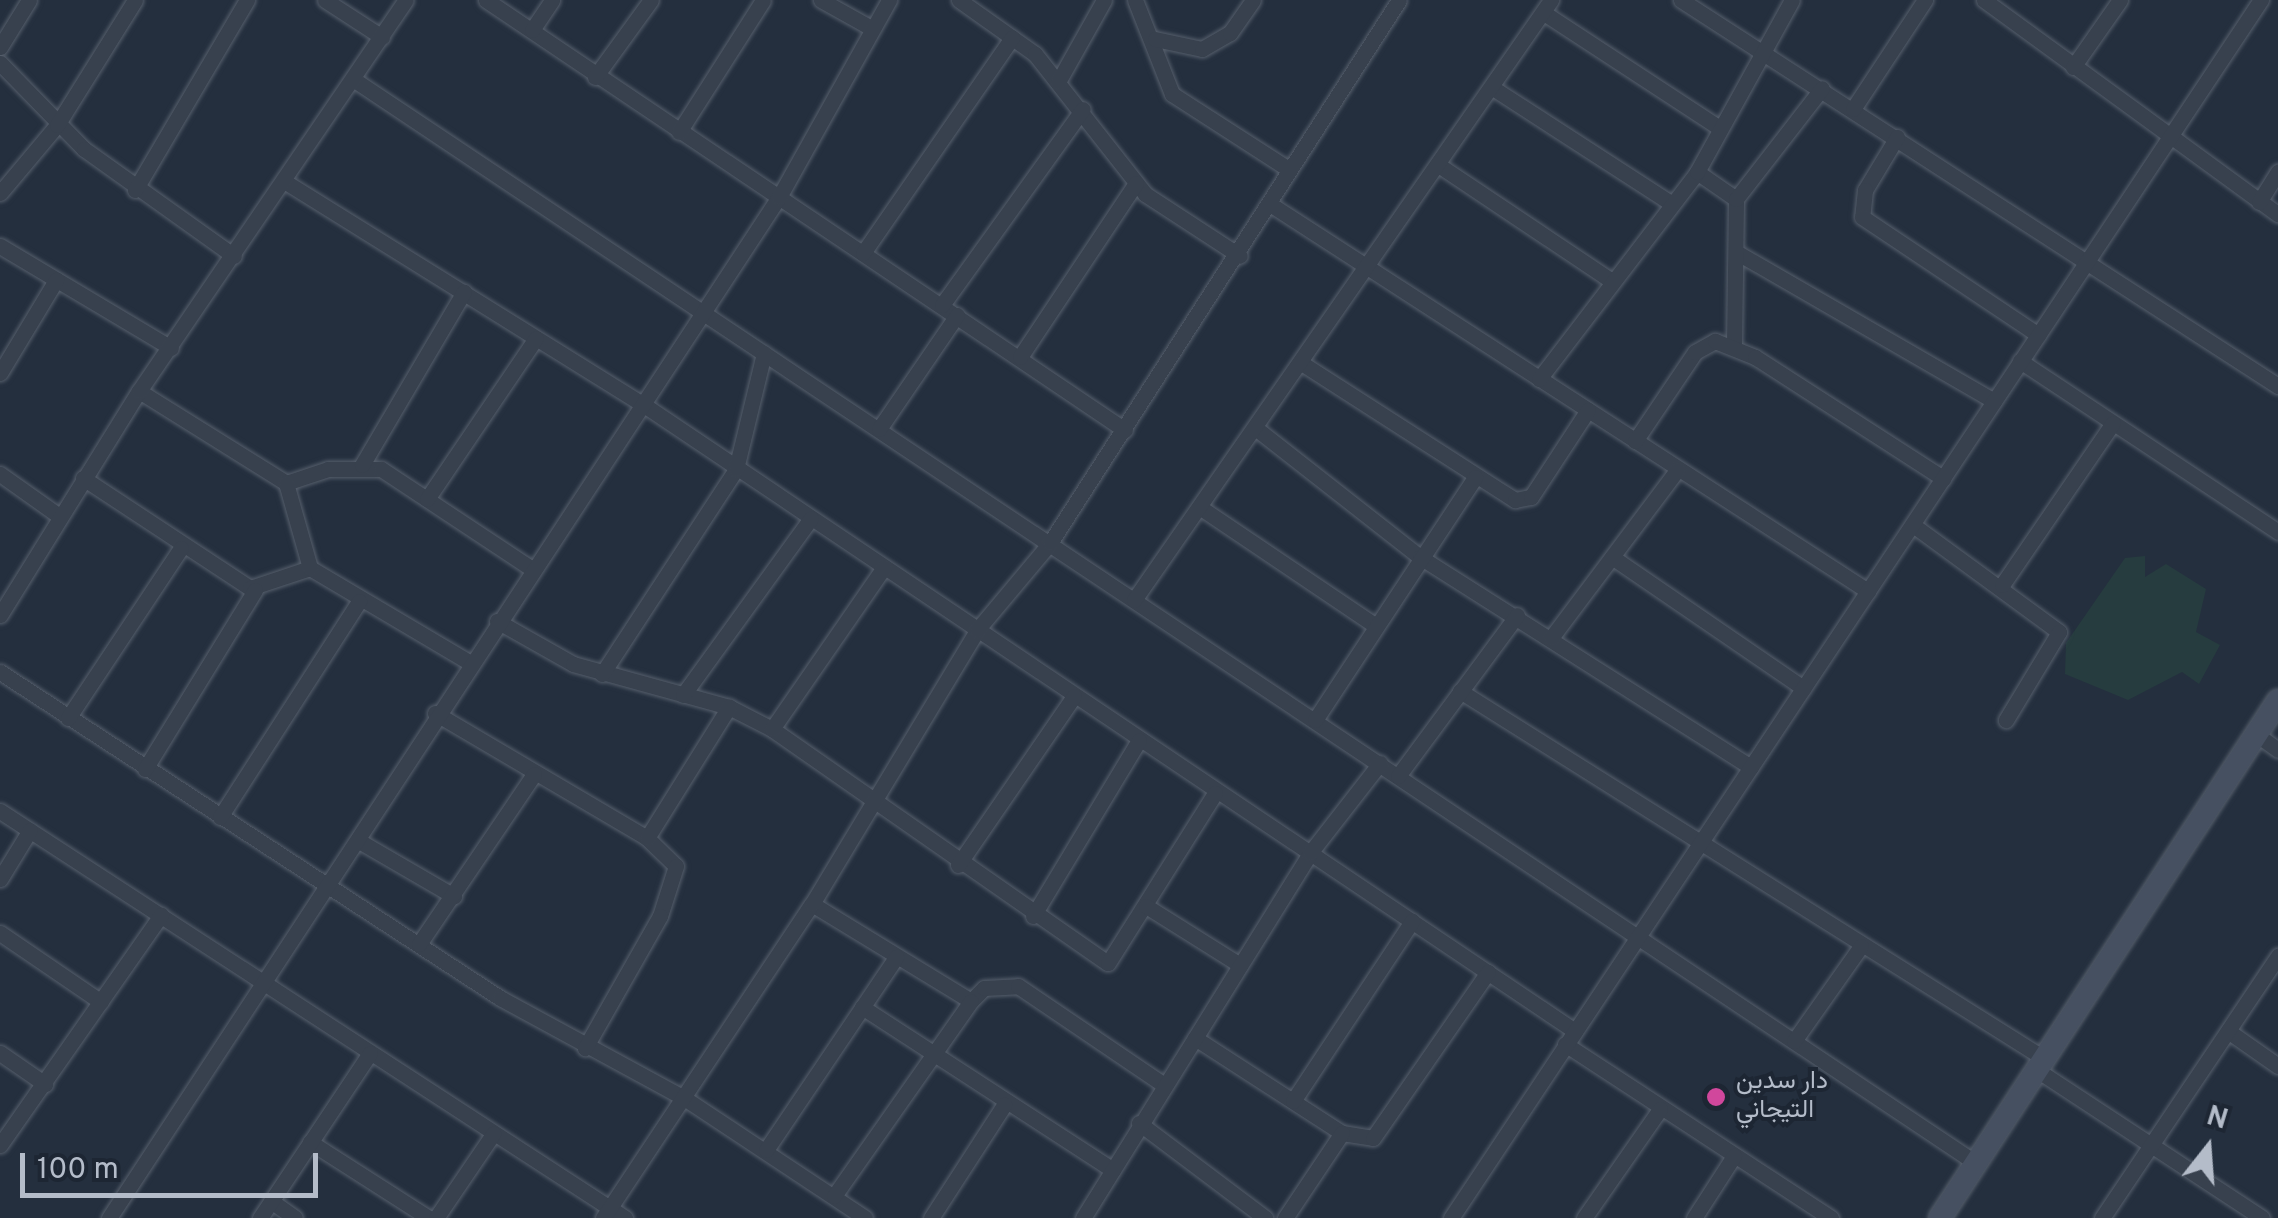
<!DOCTYPE html>
<html>
<head>
<meta charset="utf-8">
<style>
  body { margin:0 }
  #map { position:relative; width:2278px; height:1218px; overflow:hidden; background:#242f3e; font-family:Overpass,Vazirmatn,sans-serif }
  div>[style] { position:absolute }
  [style*='--x'] { left:calc(var(--x)*1px); top:calc(var(--y)*1px); width:calc(var(--w)*1px); rotate:calc(var(--a)*1deg) }
  .green>* { inset:0; background:#263c3f }
  .roads { filter:drop-shadow(0 0 2px #565f6c) drop-shadow(0 0 2px #565f6c) }
  .minor>* { height:15px; margin:-7.5px; padding:0 7.5px; transform-origin:7.5px; border-radius:7.5px; background:#38414e }
  .secondary>* { height:22px; margin:-11px; padding:0 11px; transform-origin:11px; border-radius:11px; background:#465061 }
  .dots>* { width:28px; height:28px; translate:-50% -50%; box-sizing:border-box; border:5px solid #1d2633; border-radius:50% }
  span { translate:-50% -50%; white-space:nowrap; text-align:center; line-height:1.15; -webkit-text-stroke:8px #1d2633; paint-order:stroke }
  .poi-label { font-size:25px; color:#b4bcc9 }
  .left { translate:0 -50%; text-align:left }
  .north { position:absolute; left:2158px; top:1098px; width:100px; height:100px; -webkit-text-stroke:8px #1d2633; paint-order:stroke; rotate:17deg; font-size:28px; font-weight:700; line-height:40px; text-align:center; color:#b4bcc9 }
  .north::after { content:''; display:block; margin:auto; width:35px; height:45px; background:#b4bcc9; clip-path:polygon(50% 0,100% 100%,50% 72%,0 100%) }
  .scale { position:absolute; left:20px; top:1153px; width:298px; height:45px; box-sizing:border-box; border:5px solid #b4bcc9; border-top:0; padding-left:12px; font-size:30px; line-height:35px; white-space:nowrap; color:#b4bcc9; -webkit-text-stroke:8px #1d2633; paint-order:stroke }
</style>
</head>
<body>
<div id="map">
  <div class="green">
    <div style="clip-path:polygon(2145px 556px,2145px 577px,2166px 564px,2206px 589px,2196px 632px,2220px 645px,2199px 684px,2182px 672px,2128px 700px,2065px 674px,2066px 643px,2125px 558px)"></div>
  </div>
  <div class="roads">
    <div class="minor">
      <div style="--x:325;--y:0;--w:68;--a:33"></div>
      <div style="--x:486;--y:0;--w:770;--a:33.94"></div>
      <div style="--x:821;--y:0;--w:57;--a:29.2"></div>
      <div style="--x:959;--y:0;--w:93;--a:35.4"></div>
      <div style="--x:1035;--y:54;--w:178;--a:51.8"></div>
      <div style="--x:1145;--y:194;--w:113;--a:33.1"></div>
      <div style="--x:1135;--y:0;--w:101;--a:68.5"></div>
      <div style="--x:1172;--y:94;--w:140;--a:32.8"></div>
      <div style="--x:1681;--y:0;--w:711;--a:32.89"></div>
      <div style="--x:1984;--y:0;--w:364;--a:36.1"></div>
      <div style="--x:1544;--y:13;--w:207;--a:33.2"></div>
      <div style="--x:532;--y:30;--w:36;--a:-56"></div>
      <div style="--x:1155;--y:39;--w:48;--a:12"></div>
      <div style="--x:1202;--y:49;--w:32;--a:-30"></div>
      <div style="--x:1230;--y:33;--w:40;--a:-55.1"></div>
      <div style="--x:0;--y:47;--w:55;--a:-58.3"></div>
      <div style="--x:0;--y:63;--w:120;--a:45.7"></div>
      <div style="--x:84;--y:149;--w:184;--a:35.5"></div>
      <div style="--x:2073;--y:67;--w:82;--a:-55"></div>
      <div style="--x:595;--y:77;--w:95;--a:-54"></div>
      <div style="--x:353;--y:79;--w:1952;--a:33.74"></div>
      <div style="--x:1058;--y:82;--w:94;--a:-60.7"></div>
      <div style="--x:1496;--y:90;--w:208;--a:32.9"></div>
      <div style="--x:1853;--y:109;--w:131;--a:-56.6"></div>
      <div style="--x:679;--y:132;--w:156;--a:-57.5"></div>
      <div style="--x:1897;--y:137;--w:62;--a:121.1"></div>
      <div style="--x:1865;--y:190;--w:27;--a:96"></div>
      <div style="--x:1862;--y:217;--w:212;--a:33.8"></div>
      <div style="--x:1443;--y:168;--w:200;--a:33.8"></div>
      <div style="--x:1697;--y:172;--w:47;--a:34.7"></div>
      <div style="--x:284;--y:181;--w:424;--a:31.9"></div>
      <div style="--x:644;--y:405;--w:1122;--a:33.92"></div>
      <div style="--x:135;--y:190;--w:221;--a:-59.5"></div>
      <div style="--x:0;--y:193;--w:89;--a:-50"></div>
      <div style="--x:57;--y:125;--w:147;--a:-58"></div>
      <div style="--x:2259;--y:202;--w:36;--a:-58"></div>
      <div style="--x:1273;--y:206;--w:709;--a:32.91"></div>
      <div style="--x:0;--y:246;--w:199;--a:30.8"></div>
      <div style="--x:1736;--y:252;--w:298;--a:30"></div>
      <div style="--x:863;--y:253;--w:262;--a:-55.3"></div>
      <div style="--x:942;--y:305;--w:241;--a:-54.3"></div>
      <div style="--x:1734;--y:345;--w:146;--a:-89.2"></div>
      <div style="--x:1736;--y:199;--w:140;--a:-52.2"></div>
      <div style="--x:1020;--y:357;--w:209;--a:-56.3"></div>
      <div style="--x:2020;--y:361;--w:310;--a:33.5"></div>
      <div style="--x:1303;--y:364;--w:252;--a:32.7"></div>
      <div style="--x:1515;--y:500;--w:16;--a:-11"></div>
      <div style="--x:1531;--y:497;--w:104;--a:-56.8"></div>
      <div style="--x:0;--y:373;--w:109;--a:-58.9"></div>
      <div style="--x:1539;--y:379;--w:260;--a:-52.6"></div>
      <div style="--x:1697;--y:172;--w:196;--a:-61.1"></div>
      <div style="--x:139;--y:391;--w:173;--a:32"></div>
      <div style="--x:286;--y:483;--w:44;--a:-18.4"></div>
      <div style="--x:328;--y:469;--w:53;--a:0"></div>
      <div style="--x:381;--y:469;--w:181;--a:33.5"></div>
      <div style="--x:879;--y:429;--w:138;--a:-55.6"></div>
      <div style="--x:1258;--y:430;--w:206;--a:38.1"></div>
      <div style="--x:1420;--y:557;--w:392;--a:32.4"></div>
      <div style="--x:1635;--y:441;--w:107;--a:-56"></div>
      <div style="--x:1695;--y:352;--w:23;--a:-29"></div>
      <div style="--x:1715;--y:341;--w:43;--a:21.8"></div>
      <div style="--x:1755;--y:357;--w:224;--a:32.8"></div>
      <div style="--x:362;--y:465;--w:201;--a:-59.5"></div>
      <div style="--x:0;--y:474;--w:71;--a:35.3"></div>
      <div style="--x:83;--y:478;--w:200;--a:33.4"></div>
      <div style="--x:250;--y:588;--w:63;--a:-18.4"></div>
      <div style="--x:310;--y:568;--w:185;--a:30.6"></div>
      <div style="--x:286;--y:483;--w:88;--a:74.2"></div>
      <div style="--x:427;--y:499;--w:194;--a:-55.9"></div>
      <div style="--x:1201;--y:508;--w:207;--a:34"></div>
      <div style="--x:1913;--y:525;--w:181;--a:36.2"></div>
      <div style="--x:2059;--y:632;--w:103;--a:121.1"></div>
      <div style="--x:1612;--y:557;--w:232;--a:34.4"></div>
      <div style="--x:2002;--y:585;--w:196;--a:-55.6"></div>
      <div style="--x:1134;--y:600;--w:731;--a:-55.2"></div>
      <div style="--x:0;--y:615;--w:264;--a:-58.2"></div>
      <div style="--x:139;--y:391;--w:473;--a:-55.7"></div>
      <div style="--x:497;--y:621;--w:87;--a:29.5"></div>
      <div style="--x:573;--y:664;--w:162;--a:15.4"></div>
      <div style="--x:729;--y:707;--w:48;--a:27.1"></div>
      <div style="--x:772;--y:729;--w:409;--a:34.9"></div>
      <div style="--x:1108;--y:963;--w:201;--a:-57.8"></div>
      <div style="--x:1551;--y:638;--w:211;--a:-53.1"></div>
      <div style="--x:0;--y:672;--w:597;--a:33.1"></div>
      <div style="--x:500;--y:998;--w:209;--a:28.5"></div>
      <div style="--x:684;--y:1098;--w:217;--a:33.5"></div>
      <div style="--x:602;--y:674;--w:245;--a:-56.8"></div>
      <div style="--x:736;--y:469;--w:119;--a:-76.4"></div>
      <div style="--x:1460;--y:691;--w:691;--a:32.17"></div>
      <div style="--x:683;--y:695;--w:218;--a:-54.1"></div>
      <div style="--x:435;--y:713;--w:246;--a:30.5"></div>
      <div style="--x:647;--y:838;--w:40;--a:44"></div>
      <div style="--x:676;--y:866;--w:52;--a:107.7"></div>
      <div style="--x:660;--y:916;--w:152;--a:119.6"></div>
      <div style="--x:68;--y:718;--w:204;--a:-56.4"></div>
      <div style="--x:1315;--y:720;--w:291;--a:-56.6"></div>
      <div style="--x:772;--y:729;--w:197;--a:-55.3"></div>
      <div style="--x:2256;--y:734;--w:27;--a:36"></div>
      <div style="--x:145;--y:769;--w:210;--a:-58.4"></div>
      <div style="--x:1398;--y:776;--w:200;--a:-53.5"></div>
      <div style="--x:0;--y:811;--w:746;--a:33.07"></div>
      <div style="--x:220;--y:817;--w:257;--a:-57.2"></div>
      <div style="--x:647;--y:838;--w:155;--a:-58"></div>
      <div style="--x:359;--y:841;--w:110;--a:30.1"></div>
      <div style="--x:958;--y:865;--w:205;--a:-55.5"></div>
      <div style="--x:0;--y:879;--w:57;--a:-58.5"></div>
      <div style="--x:812;--y:904;--w:186;--a:31.4"></div>
      <div style="--x:971;--y:1001;--w:18;--a:-45"></div>
      <div style="--x:984;--y:988;--w:34;--a:-3"></div>
      <div style="--x:1018;--y:986;--w:176;--a:34.1"></div>
      <div style="--x:1146;--y:906;--w:111;--a:32.1"></div>
      <div style="--x:1033;--y:916;--w:205;--a:-58.9"></div>
      <div style="--x:0;--y:933;--w:122;--a:34.3"></div>
      <div style="--x:419;--y:944;--w:205;--a:-55.9"></div>
      <div style="--x:862;--y:1007;--w:299;--a:33"></div>
      <div style="--x:2228;--y:1031;--w:61;--a:35"></div>
      <div style="--x:1195;--y:1038;--w:175;--a:32.9"></div>
      <div style="--x:1342;--y:1133;--w:31;--a:9"></div>
      <div style="--x:1373;--y:1138;--w:202;--a:-55.3"></div>
      <div style="--x:1794;--y:1041;--w:116;--a:-54.8"></div>
      <div style="--x:1565;--y:1044;--w:318;--a:33.2"></div>
      <div style="--x:0;--y:1053;--w:55;--a:34.6"></div>
      <div style="--x:2037;--y:1070;--w:269;--a:33.3"></div>
      <div style="--x:1293;--y:1101;--w:216;--a:-56.5"></div>
      <div style="--x:1139;--y:1123;--w:158;--a:37"></div>
      <div style="--x:310;--y:1142;--w:141;--a:32.6"></div>
      <div style="--x:0;--y:1145;--w:281;--a:-55"></div>
      <div style="--x:766;--y:1150;--w:233;--a:-56"></div>
      <div style="--x:834;--y:1196;--w:238;--a:-54.9"></div>
      <div style="--x:271;--y:1201;--w:29;--a:35"></div>
      <div style="--x:109;--y:1218;--w:1221;--a:-56.73"></div>
      <div style="--x:779;--y:197;--w:226;--a:-60.8"></div>
      <div style="--x:260;--y:1218;--w:198;--a:-56.3"></div>
      <div style="--x:436;--y:1218;--w:102;--a:-55.8"></div>
      <div style="--x:603;--y:1218;--w:377;--a:-56.4"></div>
      <div style="--x:812;--y:904;--w:320;--a:-58.9"></div>
      <div style="--x:977;--y:630;--w:114;--a:-50"></div>
      <div style="--x:1050;--y:543;--w:645;--a:-57.27"></div>
      <div style="--x:931;--y:1218;--w:135;--a:-57.1"></div>
      <div style="--x:1083;--y:1218;--w:430;--a:-58.1"></div>
      <div style="--x:1310;--y:853;--w:114;--a:-52.1"></div>
      <div style="--x:1285;--y:1218;--w:102;--a:-56.2"></div>
      <div style="--x:1451;--y:1218;--w:1463;--a:-56.38"></div>
      <div style="--x:1584;--y:1218;--w:133;--a:-55.1"></div>
      <div style="--x:1694;--y:1218;--w:74;--a:-57.2"></div>
      <div style="--x:2102;--y:1218;--w:316;--a:-56.1"></div>
    </div>
    <div class="secondary">
      <div style="--x:1940;--y:1218;--w:618;--a:-56.82"></div>
    </div>
  </div>
  <div class="dots">
    <div style="left:1716px;top:1097px;background:#d1479c"></div>
  </div>
  <div class="poi-label">
    <span class="left" style="left:1736px;top:1097px">دار سدين<br>التيجاني</span>
  </div>
  <div class="north">N</div>
  <div class="scale">100 m</div>
</div>
</body>
</html>
